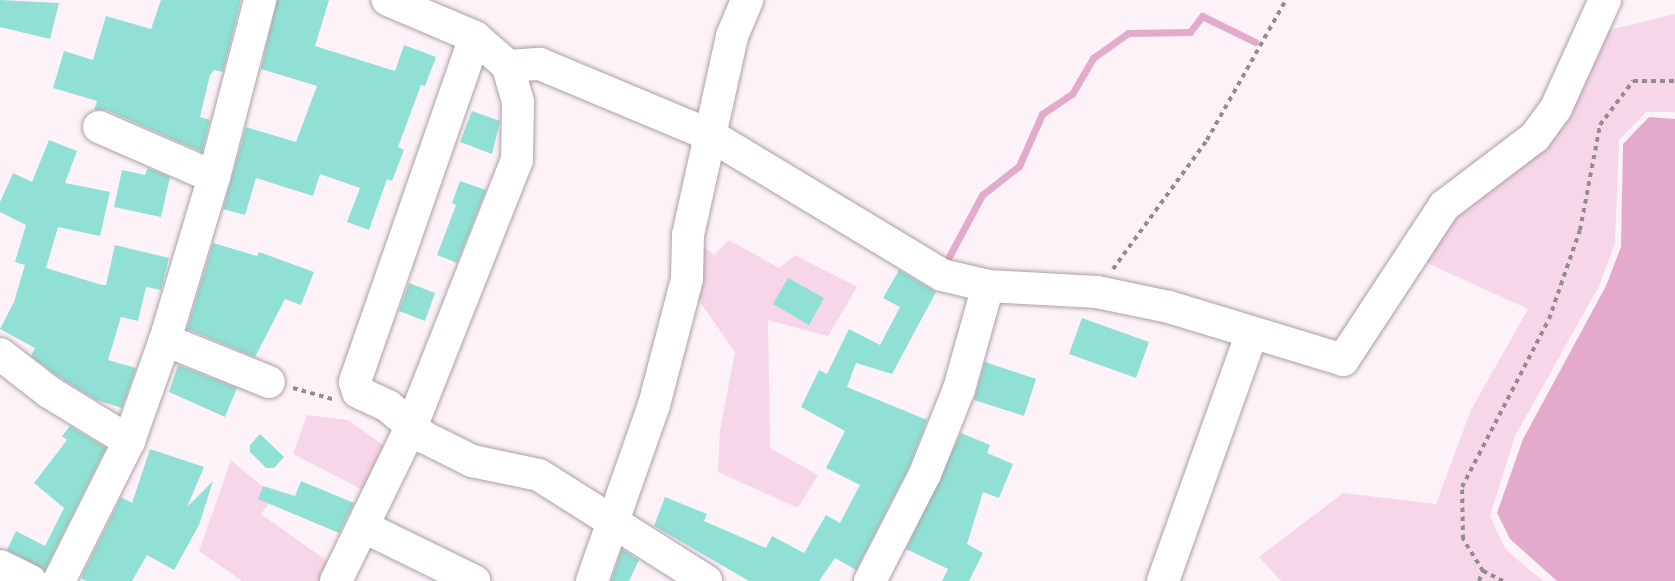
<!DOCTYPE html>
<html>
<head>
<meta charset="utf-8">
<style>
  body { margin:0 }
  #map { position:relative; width:1675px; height:581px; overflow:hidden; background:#fef2f9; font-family:Overpass,sans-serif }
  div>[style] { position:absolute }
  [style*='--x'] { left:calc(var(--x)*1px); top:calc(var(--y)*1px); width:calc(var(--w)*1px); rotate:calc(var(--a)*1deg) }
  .green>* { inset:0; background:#f8d6e9 }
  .water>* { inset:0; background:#e3aacc }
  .stream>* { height:7px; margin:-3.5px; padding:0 3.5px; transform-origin:3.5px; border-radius:3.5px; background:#e3aacc }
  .building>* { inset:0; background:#90e0d5 }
  .path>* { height:4px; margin-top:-2px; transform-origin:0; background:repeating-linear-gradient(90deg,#948b90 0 4.5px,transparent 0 9px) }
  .roads { filter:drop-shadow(0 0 2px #ac9fa6) drop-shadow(0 0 2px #ac9fa6) }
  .minor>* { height:32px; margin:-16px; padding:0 16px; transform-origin:16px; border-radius:16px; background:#fff }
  span { translate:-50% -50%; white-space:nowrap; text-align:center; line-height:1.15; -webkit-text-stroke:4.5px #fff; paint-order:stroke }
</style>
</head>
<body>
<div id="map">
  <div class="green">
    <div style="clip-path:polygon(1675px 14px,1675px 112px,1646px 112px,1619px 140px,1615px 243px,1599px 286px,1515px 436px,1490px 516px,1506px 550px,1543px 581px,1281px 581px,1259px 557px,1343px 493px,1436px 504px,1471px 410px,1528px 309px,1418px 259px,1451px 208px,1551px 134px,1596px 33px)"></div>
    <div style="clip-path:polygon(729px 240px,779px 268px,795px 255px,857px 287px,828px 336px,768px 320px,770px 448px,818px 475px,798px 508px,718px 472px,720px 430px,735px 352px,693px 292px,696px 241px,714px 255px)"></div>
    <div style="clip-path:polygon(307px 415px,348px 420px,386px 447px,365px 491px,293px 454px)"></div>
    <div style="clip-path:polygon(231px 460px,274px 496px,261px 514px,330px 563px,322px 581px,242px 581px,199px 551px)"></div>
  </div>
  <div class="water">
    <div style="clip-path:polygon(1649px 117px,1675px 119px,1675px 581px,1557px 581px,1510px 539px,1497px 513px,1523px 439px,1606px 286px,1621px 247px,1623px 144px)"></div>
  </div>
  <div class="stream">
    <div style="--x:944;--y:266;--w:81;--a:-61.8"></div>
    <div style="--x:982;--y:195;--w:47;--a:-38.1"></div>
    <div style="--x:1019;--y:166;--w:57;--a:-66.1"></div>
    <div style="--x:1042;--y:114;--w:36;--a:-34"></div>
    <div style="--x:1072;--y:94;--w:42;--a:-59.7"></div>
    <div style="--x:1093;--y:58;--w:43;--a:-35.5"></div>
    <div style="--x:1128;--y:33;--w:62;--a:-0.9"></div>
    <div style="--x:1190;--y:32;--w:20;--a:-53"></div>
    <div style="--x:1202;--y:16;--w:59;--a:26.1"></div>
  </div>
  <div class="building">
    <div style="clip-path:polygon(0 0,59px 3px,50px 39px,0 27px)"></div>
    <div style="clip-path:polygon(161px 0,241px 0,223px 72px,214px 70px,210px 75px,200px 117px,210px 120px,202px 152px,106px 110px,94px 110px,97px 101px,53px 88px,64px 51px,93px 60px,106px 16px,151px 29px)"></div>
    <div style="clip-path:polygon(277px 0,329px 0,315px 46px,395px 71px,404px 45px,436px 57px,425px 86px,421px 85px,398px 147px,404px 150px,392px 181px,387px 179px,369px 230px,347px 222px,360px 188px,320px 174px,313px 196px,256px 178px,245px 215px,223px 209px,246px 127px,296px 142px,317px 86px,261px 69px)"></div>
    <div style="clip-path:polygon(472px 111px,500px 121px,492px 154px,460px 142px)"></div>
    <div style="clip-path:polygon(49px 140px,77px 151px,65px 183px,110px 192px,100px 236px,58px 227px,46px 268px,102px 285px,106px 285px,115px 245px,169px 258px,161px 290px,146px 287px,138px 321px,121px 317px,108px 360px,136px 368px,122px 408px,96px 400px,59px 377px,31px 356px,35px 348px,0 329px,14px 302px,25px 265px,15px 262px,26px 225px,0 212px,0 202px,13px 173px,32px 182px)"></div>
    <div style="clip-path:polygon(148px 168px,170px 177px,161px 217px,114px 207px,122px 170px,145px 175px)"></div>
    <div style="clip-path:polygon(460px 181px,486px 190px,457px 263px,437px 255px,456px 205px,452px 203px)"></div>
    <div style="clip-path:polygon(213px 243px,257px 256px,259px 252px,314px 272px,301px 305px,285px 299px,255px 357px,187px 329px)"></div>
    <div style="clip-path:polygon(899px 270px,936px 292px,892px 374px,856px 363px,847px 387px,927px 420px,909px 467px,856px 570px,835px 558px,819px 581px,749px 581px,654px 526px,665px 497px,707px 514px,704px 521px,766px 548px,772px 536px,804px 553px,826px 515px,840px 523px,860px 485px,826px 468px,845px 431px,801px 407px,819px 370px,827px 374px,849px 329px,880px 345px,900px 307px,883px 298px)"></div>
    <div style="clip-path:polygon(788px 278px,824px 298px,809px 325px,773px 304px)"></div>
    <div style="clip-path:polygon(409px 283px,435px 293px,425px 321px,399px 311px)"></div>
    <div style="clip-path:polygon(1082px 318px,1149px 342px,1136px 378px,1069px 354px)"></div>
    <div style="clip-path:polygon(985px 362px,1036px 379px,1024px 416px,974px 400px)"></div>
    <div style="clip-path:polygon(178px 365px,237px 388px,225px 417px,169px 392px)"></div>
    <div style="clip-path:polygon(70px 426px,106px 448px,45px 570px,7px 550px,16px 531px,45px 546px,64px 508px,34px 483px,67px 440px,62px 436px)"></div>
    <div style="clip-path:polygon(961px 433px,990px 445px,987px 453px,1013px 464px,999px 498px,983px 492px,967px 544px,983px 553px,969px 581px,942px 581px,948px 569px,906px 549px)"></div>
    <div style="clip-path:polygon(260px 434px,284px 457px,274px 468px,266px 468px,250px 452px,250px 445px)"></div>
    <div style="clip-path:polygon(150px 449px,204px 467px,187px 507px,213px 481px,199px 525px,174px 570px,147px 555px,132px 581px,86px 581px,81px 578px,121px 497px,132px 503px)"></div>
    <div style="clip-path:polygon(301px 481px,354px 503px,339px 533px,258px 499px,263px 486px,295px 496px)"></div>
    <div style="clip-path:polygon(622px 549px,639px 560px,629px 581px,611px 581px)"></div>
  </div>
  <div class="path">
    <div style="--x:1113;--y:269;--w:160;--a:-53.9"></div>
    <div style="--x:1207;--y:140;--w:161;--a:-60.6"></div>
    <div style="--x:293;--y:388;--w:41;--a:15.8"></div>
    <div style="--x:1479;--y:581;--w:11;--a:-68"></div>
    <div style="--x:1503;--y:581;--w:22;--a:-153"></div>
    <div style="--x:1483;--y:571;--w:38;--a:-122"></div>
    <div style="--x:1463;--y:539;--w:52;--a:-91.1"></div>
    <div style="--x:1462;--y:487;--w:189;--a:-62.6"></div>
    <div style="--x:1549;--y:319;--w:94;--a:-70.8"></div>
    <div style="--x:1580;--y:230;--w:107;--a:-79.2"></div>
    <div style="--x:1600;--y:125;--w:55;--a:-53.1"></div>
    <div style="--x:1633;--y:81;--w:42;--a:0"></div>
  </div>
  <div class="roads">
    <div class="minor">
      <div style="--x:475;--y:37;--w:365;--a:109.2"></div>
      <div style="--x:355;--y:382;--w:10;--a:73"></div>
      <div style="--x:358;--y:392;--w:33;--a:25"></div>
      <div style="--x:388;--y:406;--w:48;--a:40.7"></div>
      <div style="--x:424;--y:437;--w:54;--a:26.6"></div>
      <div style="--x:472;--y:461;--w:68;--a:11.8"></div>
      <div style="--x:539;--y:475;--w:198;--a:32.4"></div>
      <div style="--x:508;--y:66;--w:32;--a:-4"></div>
      <div style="--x:540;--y:64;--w:184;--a:22.7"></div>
      <div style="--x:710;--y:135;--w:271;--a:31.1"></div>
      <div style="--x:942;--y:275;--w:47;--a:13.4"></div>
      <div style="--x:988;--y:286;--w:109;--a:3.2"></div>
      <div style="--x:1097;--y:292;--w:74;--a:11.8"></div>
      <div style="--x:1169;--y:307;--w:182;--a:16.9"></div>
      <div style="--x:1343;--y:360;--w:184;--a:-56.7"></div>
      <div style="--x:1444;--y:206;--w:114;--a:-37.2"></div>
      <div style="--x:1535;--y:137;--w:36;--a:-54"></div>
      <div style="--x:1556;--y:108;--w:119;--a:-65.6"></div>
      <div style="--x:99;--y:127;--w:125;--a:23.5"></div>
      <div style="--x:165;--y:340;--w:112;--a:22"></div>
      <div style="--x:0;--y:354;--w:62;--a:37.8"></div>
      <div style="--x:49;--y:392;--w:94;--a:31.5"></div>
      <div style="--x:364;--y:527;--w:123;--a:26.1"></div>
      <div style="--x:0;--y:566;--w:34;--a:26"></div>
      <div style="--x:59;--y:581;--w:157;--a:-63.4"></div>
      <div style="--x:129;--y:441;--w:107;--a:-70.4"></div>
      <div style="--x:165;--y:340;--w:170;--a:-73.3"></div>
      <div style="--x:214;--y:177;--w:183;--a:-75.4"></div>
      <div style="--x:336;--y:581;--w:174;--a:-64"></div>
      <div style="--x:412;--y:425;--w:285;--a:-68.4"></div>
      <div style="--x:517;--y:160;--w:58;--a:-89"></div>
      <div style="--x:518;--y:102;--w:37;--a:-106"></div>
      <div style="--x:508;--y:66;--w:44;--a:-138.7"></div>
      <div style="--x:475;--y:37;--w:95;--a:-157"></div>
      <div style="--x:592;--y:581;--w:187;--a:-70.6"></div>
      <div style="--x:654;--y:405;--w:130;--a:-75.3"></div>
      <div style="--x:687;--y:279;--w:44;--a:-88.7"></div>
      <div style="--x:688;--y:235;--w:204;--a:-77.5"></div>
      <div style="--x:732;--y:36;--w:39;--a:-67"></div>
      <div style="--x:870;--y:581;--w:120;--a:-62.8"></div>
      <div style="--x:925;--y:474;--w:92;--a:-68.2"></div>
      <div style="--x:959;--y:389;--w:107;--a:-74.3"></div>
      <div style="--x:1163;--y:581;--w:263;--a:-70.3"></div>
    </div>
  </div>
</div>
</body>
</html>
